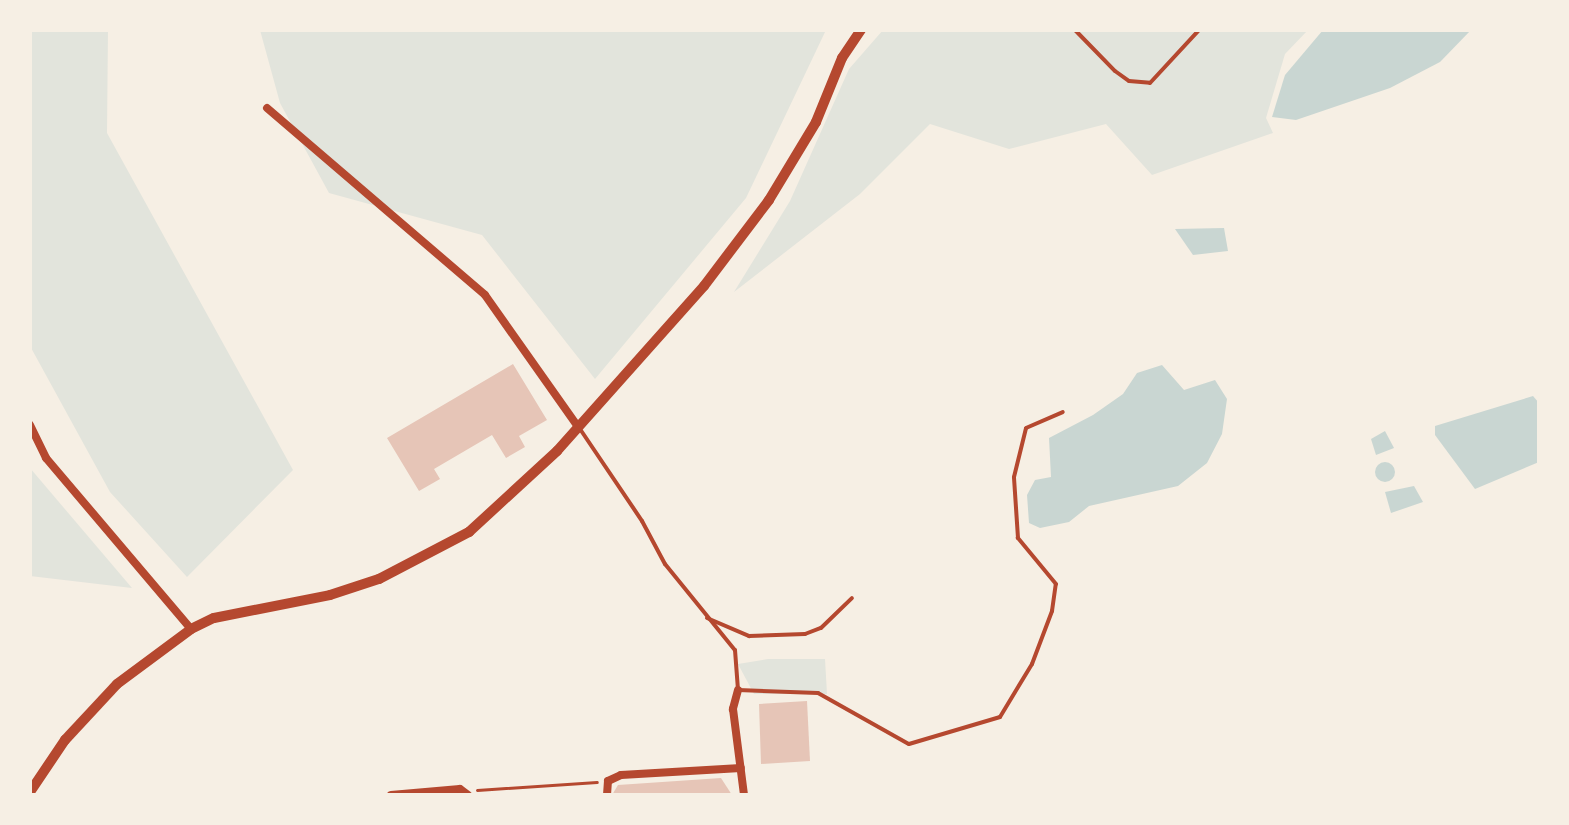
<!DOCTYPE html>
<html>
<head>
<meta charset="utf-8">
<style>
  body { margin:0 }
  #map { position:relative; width:1569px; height:825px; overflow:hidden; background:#f6efe4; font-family:Inter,sans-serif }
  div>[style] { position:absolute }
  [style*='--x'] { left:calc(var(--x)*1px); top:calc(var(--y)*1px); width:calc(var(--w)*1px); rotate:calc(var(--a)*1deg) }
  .green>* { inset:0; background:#e2e4dc }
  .water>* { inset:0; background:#c9d6d2 }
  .round { border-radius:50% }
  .building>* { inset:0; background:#e6c5b7 }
  .path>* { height:3px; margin:-1.5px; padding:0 1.5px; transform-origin:1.5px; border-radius:1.5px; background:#b5482f }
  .service>* { height:4px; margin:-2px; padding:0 2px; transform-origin:2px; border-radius:2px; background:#b5482f }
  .minor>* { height:8px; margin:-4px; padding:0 4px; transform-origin:4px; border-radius:4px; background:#b5482f }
  .tertiary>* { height:10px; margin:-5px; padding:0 5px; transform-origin:5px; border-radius:5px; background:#b5482f }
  span { translate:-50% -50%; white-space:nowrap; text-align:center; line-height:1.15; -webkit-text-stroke:6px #f6efe4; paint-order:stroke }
  .frame { position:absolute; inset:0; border:32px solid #f6efe4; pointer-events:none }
</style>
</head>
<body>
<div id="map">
  <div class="green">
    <div style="clip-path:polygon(30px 30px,108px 30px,107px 133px,293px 470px,187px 577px,110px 492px,30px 346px)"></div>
    <div style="clip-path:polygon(260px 30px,826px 30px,746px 198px,595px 379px,482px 235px,329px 193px,280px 103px)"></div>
    <div style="clip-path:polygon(883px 30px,1308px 30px,1285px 54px,1266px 118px,1273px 133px,1152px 175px,1106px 124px,1009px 149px,930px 124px,860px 194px,734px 292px,790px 201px,849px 69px)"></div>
    <div style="clip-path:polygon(30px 468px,132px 588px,30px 576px)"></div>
    <div style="clip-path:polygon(768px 659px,825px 659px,827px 694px,754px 694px,738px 664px)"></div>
  </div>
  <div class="water">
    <div style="clip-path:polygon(1323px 30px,1471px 30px,1440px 62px,1390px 88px,1296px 120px,1272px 117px,1285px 75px)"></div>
    <div style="clip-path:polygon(1224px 228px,1228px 251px,1193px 255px,1175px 229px)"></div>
    <div style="clip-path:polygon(1162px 365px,1184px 390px,1215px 380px,1227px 399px,1222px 434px,1207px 463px,1178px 486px,1089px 506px,1069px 522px,1040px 528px,1029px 523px,1027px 495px,1035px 480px,1051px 477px,1049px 438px,1093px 415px,1123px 394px,1137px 373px)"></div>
    <div style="clip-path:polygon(1533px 396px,1539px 403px,1539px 462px,1475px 489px,1435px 435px,1435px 426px)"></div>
    <div style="clip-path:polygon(1385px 431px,1394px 448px,1376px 455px,1371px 439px)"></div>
    <div class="round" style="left:1375px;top:462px;width:20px;height:20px"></div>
    <div style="clip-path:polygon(1414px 486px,1423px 502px,1391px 513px,1385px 492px)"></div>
  </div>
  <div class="building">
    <div style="clip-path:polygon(513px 364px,547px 420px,519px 436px,525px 447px,506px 458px,492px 435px,434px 469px,440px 479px,419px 491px,387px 438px)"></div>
    <div style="clip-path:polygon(807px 701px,810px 761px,761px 764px,759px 704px)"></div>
    <div style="clip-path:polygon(721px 778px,732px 795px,612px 795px,618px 785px)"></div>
  </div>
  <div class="path">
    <div style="--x:477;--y:790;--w:120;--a:-3.8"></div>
  </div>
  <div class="service">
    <div style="--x:1075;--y:30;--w:57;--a:45.7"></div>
    <div style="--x:1115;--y:71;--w:17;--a:36"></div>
    <div style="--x:1129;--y:81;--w:21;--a:5"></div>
    <div style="--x:1150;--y:83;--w:72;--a:-47.2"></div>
    <div style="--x:580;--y:429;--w:111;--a:56"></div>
    <div style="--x:642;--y:521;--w:49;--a:61.9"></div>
    <div style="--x:665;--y:564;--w:111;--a:50.9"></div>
    <div style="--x:735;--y:650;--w:40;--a:85.7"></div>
    <div style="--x:738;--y:690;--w:80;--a:2.1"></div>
    <div style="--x:818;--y:693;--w:104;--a:29.3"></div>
    <div style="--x:909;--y:744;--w:95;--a:-16.5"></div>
    <div style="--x:1000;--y:717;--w:62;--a:-58.9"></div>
    <div style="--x:1032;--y:664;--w:57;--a:-69.3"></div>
    <div style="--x:1052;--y:611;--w:27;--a:-82"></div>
    <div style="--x:1056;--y:584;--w:60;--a:-129.6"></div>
    <div style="--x:1018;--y:538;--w:61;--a:-93.8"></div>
    <div style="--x:1014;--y:477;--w:50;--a:-76.2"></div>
    <div style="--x:1026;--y:428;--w:40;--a:-23.4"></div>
    <div style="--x:707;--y:618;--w:46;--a:23.2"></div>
    <div style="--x:749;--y:636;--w:56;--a:-2"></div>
    <div style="--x:805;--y:634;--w:17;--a:-21"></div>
    <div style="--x:821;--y:628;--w:43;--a:-44.1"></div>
  </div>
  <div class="minor">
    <div style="--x:267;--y:108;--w:287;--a:40.6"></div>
    <div style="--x:485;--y:295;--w:161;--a:54.8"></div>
    <div style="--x:30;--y:425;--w:37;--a:64"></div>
    <div style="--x:46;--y:458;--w:224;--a:49.7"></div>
    <div style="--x:738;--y:690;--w:20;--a:105"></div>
    <div style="--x:733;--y:709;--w:87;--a:82.7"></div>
    <div style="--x:391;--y:795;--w:69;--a:-5"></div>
    <div style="--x:460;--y:789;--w:10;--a:37"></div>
    <div style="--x:607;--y:795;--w:14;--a:-86"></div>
    <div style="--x:608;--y:781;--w:14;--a:-25"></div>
    <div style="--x:621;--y:775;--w:120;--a:-3.3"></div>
  </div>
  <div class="tertiary">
    <div style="--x:30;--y:792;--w:63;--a:-56.1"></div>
    <div style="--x:65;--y:740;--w:76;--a:-47.1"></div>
    <div style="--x:117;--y:684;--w:92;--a:-36.6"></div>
    <div style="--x:191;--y:629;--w:25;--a:-26"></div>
    <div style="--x:214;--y:618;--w:118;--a:-11.2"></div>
    <div style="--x:330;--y:595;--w:52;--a:-18.1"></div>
    <div style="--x:379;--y:579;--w:102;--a:-27.6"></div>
    <div style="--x:469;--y:532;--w:120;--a:-42.6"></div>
    <div style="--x:557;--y:451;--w:221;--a:-48.3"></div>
    <div style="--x:704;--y:286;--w:108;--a:-52.9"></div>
    <div style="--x:769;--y:200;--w:91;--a:-58.9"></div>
    <div style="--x:816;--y:122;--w:69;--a:-67.9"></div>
    <div style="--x:842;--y:58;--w:34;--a:-56"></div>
  </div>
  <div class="frame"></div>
</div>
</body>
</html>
